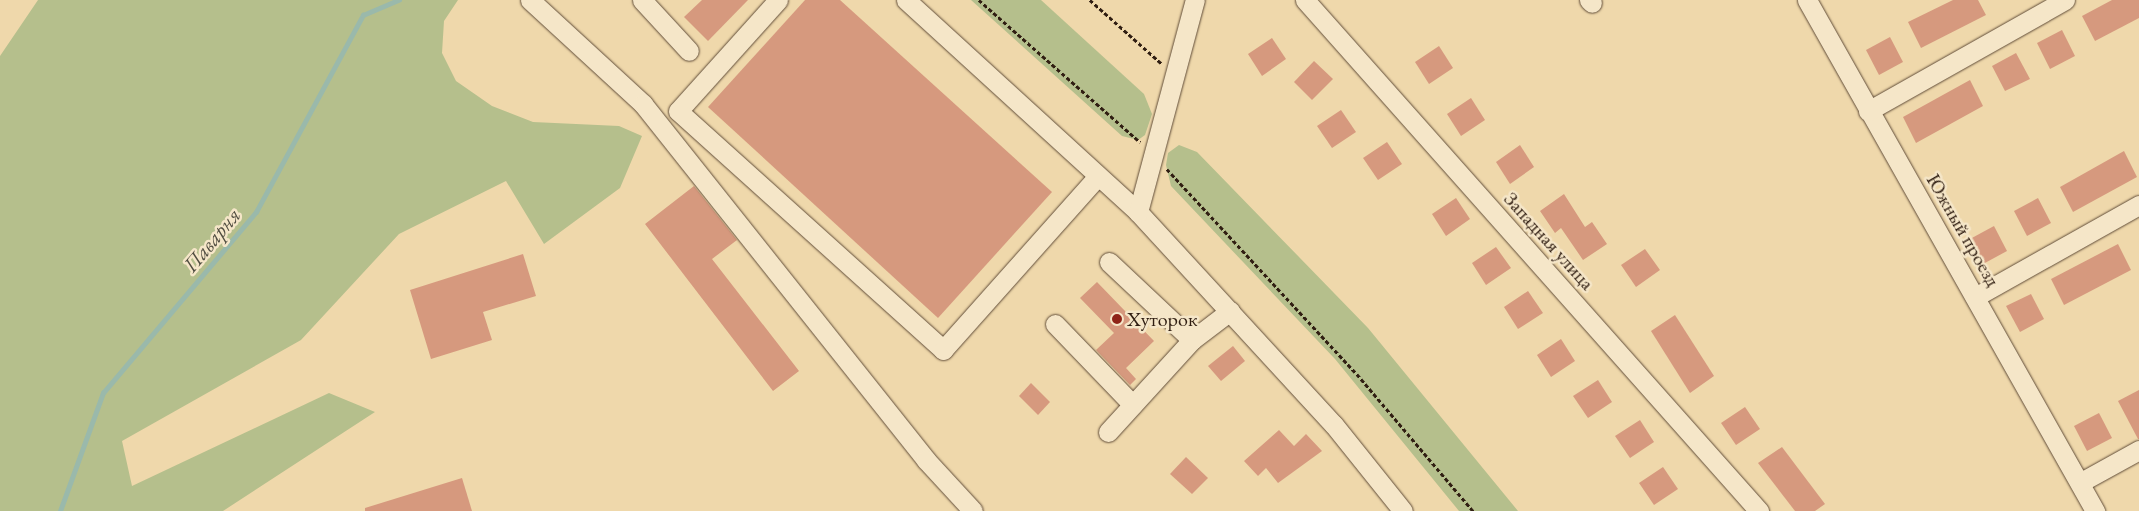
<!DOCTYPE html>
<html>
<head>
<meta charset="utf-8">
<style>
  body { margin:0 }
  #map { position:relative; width:2139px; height:511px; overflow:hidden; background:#efd8ab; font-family:"EB Garamond",serif }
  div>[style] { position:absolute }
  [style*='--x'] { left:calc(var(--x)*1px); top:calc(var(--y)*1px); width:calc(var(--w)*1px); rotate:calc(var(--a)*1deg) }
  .green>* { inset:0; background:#b5bf8c }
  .stream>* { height:4.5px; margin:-2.25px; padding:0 2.25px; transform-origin:2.25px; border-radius:2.25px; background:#9ab9ab }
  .building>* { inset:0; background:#d6997e }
  .path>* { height:2.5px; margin-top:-1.25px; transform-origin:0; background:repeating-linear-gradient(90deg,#301e12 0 4px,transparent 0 6.5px) }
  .roads { filter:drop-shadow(0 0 1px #604c38) drop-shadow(0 0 1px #604c38) }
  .minor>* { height:19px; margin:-9.5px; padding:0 9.5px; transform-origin:9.5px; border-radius:9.5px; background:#f5e6c8 }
  .dots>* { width:14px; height:14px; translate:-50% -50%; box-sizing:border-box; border:2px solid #f5e6c8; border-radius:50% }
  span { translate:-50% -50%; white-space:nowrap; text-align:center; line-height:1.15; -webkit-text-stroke:5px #f5e6c8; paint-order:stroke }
  .street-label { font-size:20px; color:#301e12 }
  .poi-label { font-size:20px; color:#301e12 }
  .left { translate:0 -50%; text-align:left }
  .water-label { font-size:21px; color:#504c40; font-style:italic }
</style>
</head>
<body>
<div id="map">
  <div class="green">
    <div style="clip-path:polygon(38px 0,458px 0,444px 21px,442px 53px,456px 81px,492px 106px,533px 122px,619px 126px,642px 136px,620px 188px,544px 244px,506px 181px,399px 234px,301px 340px,122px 441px,132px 486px,329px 393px,375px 412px,223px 511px,0 511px,0 56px)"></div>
    <div style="clip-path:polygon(971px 0,1041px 0,1144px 94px,1152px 114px,1145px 135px,1138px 140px,1122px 136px)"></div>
    <div style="clip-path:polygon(1179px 145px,1197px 152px,1368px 328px,1518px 511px,1459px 511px,1335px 359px,1171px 186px,1166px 165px,1168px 153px)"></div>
  </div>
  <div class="stream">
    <div style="--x:60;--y:511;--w:126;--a:-70"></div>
    <div style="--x:103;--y:393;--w:237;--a:-49.8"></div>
    <div style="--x:256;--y:212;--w:224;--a:-61.5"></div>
    <div style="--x:363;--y:15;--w:39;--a:-23"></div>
  </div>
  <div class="building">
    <div style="clip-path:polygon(702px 0,748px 0,708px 41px,684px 17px)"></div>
    <div style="clip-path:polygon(805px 0,840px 0,1052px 192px,938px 318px,708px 107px)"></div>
    <div style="clip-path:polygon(1953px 0,1978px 0,1986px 15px,1921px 48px,1908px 22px)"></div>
    <div style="clip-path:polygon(2112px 0,2139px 0,2139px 18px,2095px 41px,2082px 16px)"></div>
    <div style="clip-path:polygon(2062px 30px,2075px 56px,2050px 69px,2037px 43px)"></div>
    <div style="clip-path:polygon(1890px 37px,1903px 62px,1879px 75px,1866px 50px)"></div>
    <div style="clip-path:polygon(1272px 38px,1286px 59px,1262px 76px,1248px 54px)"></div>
    <div style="clip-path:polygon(1439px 46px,1453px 68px,1429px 84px,1415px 62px)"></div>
    <div style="clip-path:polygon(2016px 53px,2030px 79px,2005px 91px,1992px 66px)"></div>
    <div style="clip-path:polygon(1314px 61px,1333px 79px,1312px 100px,1294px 82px)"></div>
    <div style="clip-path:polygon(1970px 80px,1983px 106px,1916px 143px,1903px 117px)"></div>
    <div style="clip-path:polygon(1471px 98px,1485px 120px,1461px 136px,1447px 114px)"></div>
    <div style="clip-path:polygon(1341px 110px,1356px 132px,1332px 148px,1317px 126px)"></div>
    <div style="clip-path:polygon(1387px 142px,1402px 164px,1378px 180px,1363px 158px)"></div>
    <div style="clip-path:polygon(1520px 145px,1534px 167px,1510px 184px,1496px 162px)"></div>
    <div style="clip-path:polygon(2124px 151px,2137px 177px,2073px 212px,2060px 187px)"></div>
    <div style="clip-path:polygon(694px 186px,737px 240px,712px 259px,799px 371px,773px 391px,645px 224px)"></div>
    <div style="clip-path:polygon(1564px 194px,1585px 227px,1592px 222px,1607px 244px,1583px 260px,1561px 228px,1555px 233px,1540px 211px)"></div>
    <div style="clip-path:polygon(1456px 198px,1470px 219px,1446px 236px,1432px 214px)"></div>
    <div style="clip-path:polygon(2038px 198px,2051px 223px,2027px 236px,2014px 211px)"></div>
    <div style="clip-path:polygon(1994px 226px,2007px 251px,1983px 264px,1970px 239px)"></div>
    <div style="clip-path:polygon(2118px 244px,2131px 270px,2064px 305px,2051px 279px)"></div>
    <div style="clip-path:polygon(1496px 247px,1511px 268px,1486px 285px,1472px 263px)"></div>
    <div style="clip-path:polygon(1645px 249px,1660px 270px,1636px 287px,1621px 265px)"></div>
    <div style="clip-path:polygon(523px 254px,536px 296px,483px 312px,492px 340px,431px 359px,410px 290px)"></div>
    <div style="clip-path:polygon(1097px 282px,1154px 341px,1126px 368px,1136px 379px,1130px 385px,1096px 350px,1114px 333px,1080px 298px)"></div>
    <div style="clip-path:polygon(1528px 291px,1543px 313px,1518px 329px,1504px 307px)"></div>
    <div style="clip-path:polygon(2031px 294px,2044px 319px,2020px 332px,2006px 306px)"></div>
    <div style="clip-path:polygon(1675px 315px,1714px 376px,1690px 393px,1651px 331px)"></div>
    <div style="clip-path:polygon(1561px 339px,1575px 361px,1551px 377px,1537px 355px)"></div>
    <div style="clip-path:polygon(1233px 346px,1245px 361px,1221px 381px,1208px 366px)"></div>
    <div style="clip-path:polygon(1598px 380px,1612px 402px,1588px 418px,1573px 396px)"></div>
    <div style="clip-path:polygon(1031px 383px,1050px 402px,1038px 415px,1019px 396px)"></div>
    <div style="clip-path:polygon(2139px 390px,2139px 439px,2138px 439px,2118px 401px)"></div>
    <div style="clip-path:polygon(1745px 407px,1760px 429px,1736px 445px,1721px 423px)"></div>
    <div style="clip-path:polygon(2099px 413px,2112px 438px,2087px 451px,2074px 426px)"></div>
    <div style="clip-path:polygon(1640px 420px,1654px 442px,1630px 458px,1615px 436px)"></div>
    <div style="clip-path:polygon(1279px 430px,1294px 446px,1306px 434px,1322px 451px,1278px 483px,1266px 468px,1258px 476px,1244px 461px)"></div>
    <div style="clip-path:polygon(1782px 447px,1825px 504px,1815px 511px,1795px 511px,1758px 463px)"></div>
    <div style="clip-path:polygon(1186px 457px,1208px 478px,1192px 494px,1170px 474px)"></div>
    <div style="clip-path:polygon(1663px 467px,1678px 489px,1654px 505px,1639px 483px)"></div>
    <div style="clip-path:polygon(462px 478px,472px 511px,365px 511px,365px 508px)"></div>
  </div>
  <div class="path">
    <div style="--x:979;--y:0;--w:215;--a:41.4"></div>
    <div style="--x:1090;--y:0;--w:96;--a:41.6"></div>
    <div style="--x:1167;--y:169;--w:280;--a:47.2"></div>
    <div style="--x:1357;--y:374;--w:180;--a:49.7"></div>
  </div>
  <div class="roads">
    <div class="minor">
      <div style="--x:530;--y:0;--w:154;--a:42.6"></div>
      <div style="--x:643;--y:104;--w:455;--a:51.5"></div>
      <div style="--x:926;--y:460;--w:69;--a:47.3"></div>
      <div style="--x:642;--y:0;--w:69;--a:47.3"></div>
      <div style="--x:778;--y:0;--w:149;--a:132"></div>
      <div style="--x:678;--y:111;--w:357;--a:42"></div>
      <div style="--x:943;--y:350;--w:233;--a:-48.3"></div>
      <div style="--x:906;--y:0;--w:314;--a:42.4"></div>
      <div style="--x:1138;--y:212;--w:289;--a:47.4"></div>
      <div style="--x:1334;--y:425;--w:110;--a:51.3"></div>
      <div style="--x:1305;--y:0;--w:684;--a:48.38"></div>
      <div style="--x:1589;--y:0;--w:4;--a:45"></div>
      <div style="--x:1807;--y:0;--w:587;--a:60.59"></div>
      <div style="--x:1868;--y:111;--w:226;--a:-29.4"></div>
      <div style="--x:1138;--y:212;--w:220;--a:-75"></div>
      <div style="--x:1109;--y:262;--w:114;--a:43.2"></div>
      <div style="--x:1192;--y:340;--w:48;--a:-37.3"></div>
      <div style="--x:1975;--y:297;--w:188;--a:-29.3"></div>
      <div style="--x:1055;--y:324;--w:112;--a:46.1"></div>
      <div style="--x:1108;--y:432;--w:125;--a:-47.6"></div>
      <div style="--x:2081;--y:482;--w:66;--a:-28.9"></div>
    </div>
  </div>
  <div class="dots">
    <div style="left:1117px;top:319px;background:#8f2418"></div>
  </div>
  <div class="street-label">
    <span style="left:1963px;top:230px;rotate:60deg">Южный проезд</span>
    <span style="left:1549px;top:241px;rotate:48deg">Западная улица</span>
  </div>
  <div class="poi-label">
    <span class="left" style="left:1127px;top:319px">Хуторок</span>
  </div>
  <div class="water-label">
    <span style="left:212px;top:240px;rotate:-50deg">Паварня</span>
  </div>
</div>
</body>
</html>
